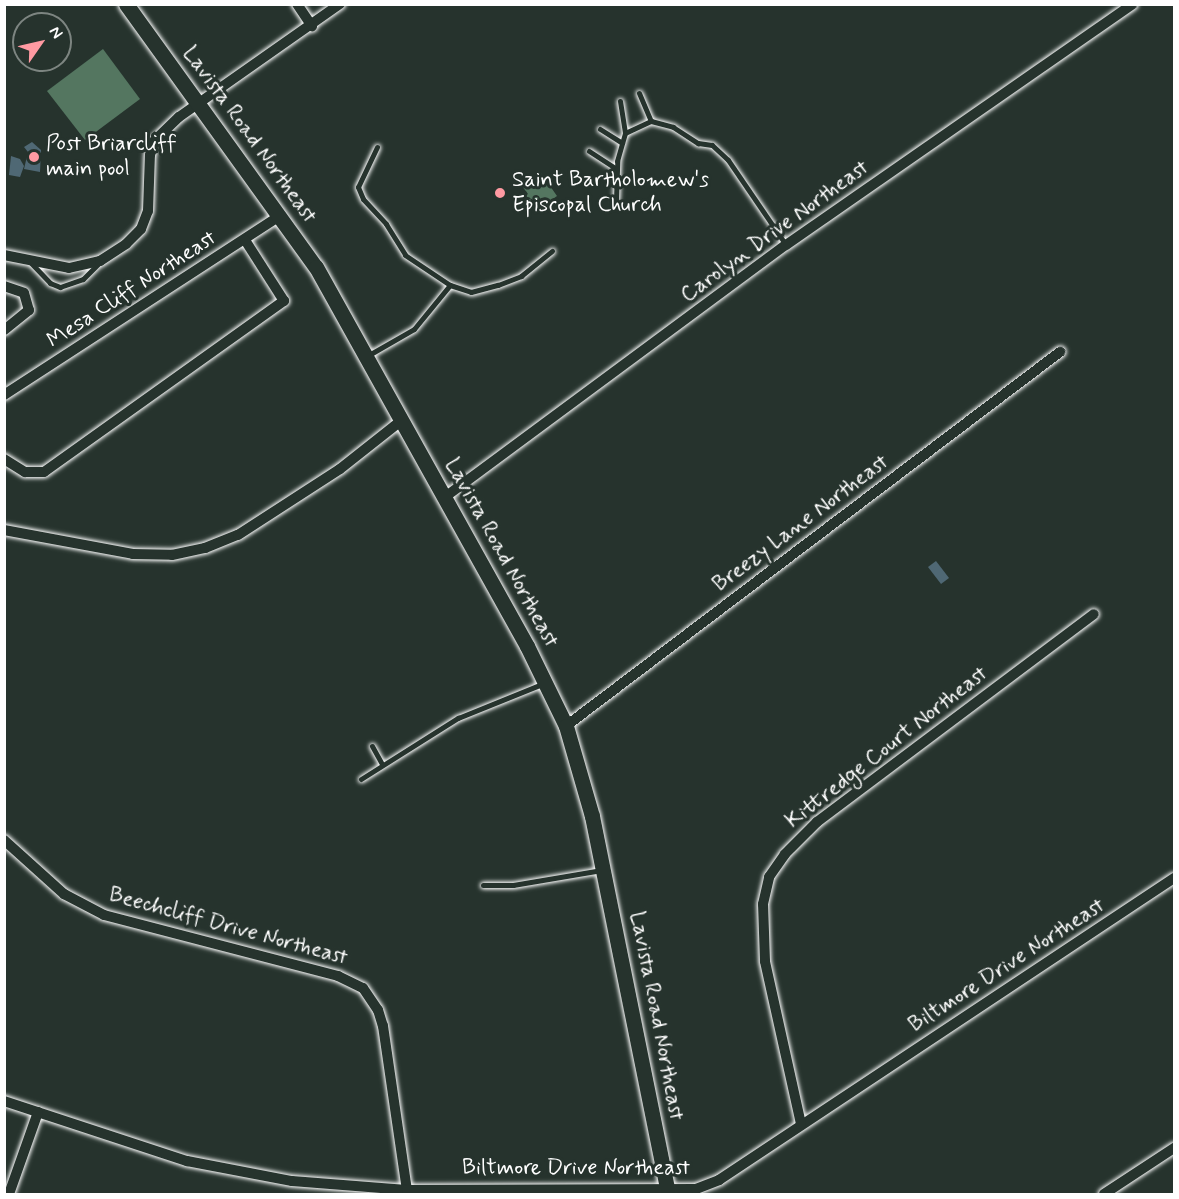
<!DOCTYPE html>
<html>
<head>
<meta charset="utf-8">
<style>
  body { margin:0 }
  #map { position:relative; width:1179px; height:1199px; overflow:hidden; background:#26332d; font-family:Mynerve,sans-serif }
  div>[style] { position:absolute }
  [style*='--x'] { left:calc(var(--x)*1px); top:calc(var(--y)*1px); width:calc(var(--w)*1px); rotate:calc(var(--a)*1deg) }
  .green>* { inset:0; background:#547660 }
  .water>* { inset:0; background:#4f6874 }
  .roads { filter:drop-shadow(0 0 2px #fff) drop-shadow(0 0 2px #fff) }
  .service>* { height:5px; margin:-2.5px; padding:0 2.5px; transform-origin:2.5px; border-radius:2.5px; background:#26332d }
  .minor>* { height:10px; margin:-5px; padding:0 5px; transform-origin:5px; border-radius:5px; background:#26332d }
  .secondary>* { height:15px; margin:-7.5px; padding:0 7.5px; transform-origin:7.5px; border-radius:7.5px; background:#26332d }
  .dots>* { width:16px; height:16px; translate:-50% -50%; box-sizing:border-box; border:3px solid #26332d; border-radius:50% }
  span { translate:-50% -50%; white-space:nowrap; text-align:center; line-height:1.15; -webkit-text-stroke:6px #26332d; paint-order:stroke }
  .street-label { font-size:22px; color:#fff }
  .poi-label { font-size:22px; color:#fff }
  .left { translate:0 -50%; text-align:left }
  .frame { position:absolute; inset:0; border:6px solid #fff; pointer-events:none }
  .north { position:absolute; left:12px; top:12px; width:60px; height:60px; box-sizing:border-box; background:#26332d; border:2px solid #7d8581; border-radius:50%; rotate:56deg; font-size:16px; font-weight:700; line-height:24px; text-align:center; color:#fff }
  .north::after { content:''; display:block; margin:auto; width:21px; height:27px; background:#ff9aa2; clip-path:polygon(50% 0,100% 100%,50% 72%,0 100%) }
</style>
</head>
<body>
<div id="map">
  <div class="green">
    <div style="clip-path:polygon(103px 49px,140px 99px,85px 140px,47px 91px)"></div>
    <div style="clip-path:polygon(541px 173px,557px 196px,540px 208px,535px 200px,528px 205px,523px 198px,528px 194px,522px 186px)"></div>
  </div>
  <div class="water">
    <div style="clip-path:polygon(32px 142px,41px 150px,40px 172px,24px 169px,28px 152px,24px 147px)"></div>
    <div style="clip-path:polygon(11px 156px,20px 159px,24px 166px,20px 177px,9px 175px)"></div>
    <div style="clip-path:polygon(936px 561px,949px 578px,941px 584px,928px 567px)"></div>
  </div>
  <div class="roads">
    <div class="service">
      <div style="--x:639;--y:93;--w:30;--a:67"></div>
      <div style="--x:620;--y:101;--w:32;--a:81"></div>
      <div style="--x:600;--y:129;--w:26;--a:32"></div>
      <div style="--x:377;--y:147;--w:44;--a:115.4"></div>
      <div style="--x:358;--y:187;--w:13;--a:67"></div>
      <div style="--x:363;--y:199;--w:34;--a:47"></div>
      <div style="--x:386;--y:224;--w:36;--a:58"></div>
      <div style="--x:405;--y:255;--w:54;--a:33.7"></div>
      <div style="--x:589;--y:151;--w:33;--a:33"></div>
      <div style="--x:616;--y:199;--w:38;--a:-88"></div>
      <div style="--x:617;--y:161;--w:29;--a:-74"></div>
      <div style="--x:625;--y:133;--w:29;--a:-25"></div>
      <div style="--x:651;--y:121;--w:23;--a:15"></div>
      <div style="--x:673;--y:127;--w:30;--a:33"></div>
      <div style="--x:698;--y:143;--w:14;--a:8"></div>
      <div style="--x:712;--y:145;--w:22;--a:43"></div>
      <div style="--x:728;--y:160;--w:103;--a:55.7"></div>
      <div style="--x:31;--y:263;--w:28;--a:46"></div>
      <div style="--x:50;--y:283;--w:11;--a:22"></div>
      <div style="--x:60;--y:287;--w:24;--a:-19"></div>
      <div style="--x:83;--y:279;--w:23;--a:-45"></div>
      <div style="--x:367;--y:356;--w:54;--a:-29.9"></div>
      <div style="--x:414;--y:329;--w:57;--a:-50.7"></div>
      <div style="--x:450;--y:285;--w:22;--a:18"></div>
      <div style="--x:471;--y:292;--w:28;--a:-15"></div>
      <div style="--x:498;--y:285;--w:25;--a:-21"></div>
      <div style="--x:521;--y:276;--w:40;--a:-39"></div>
      <div style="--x:372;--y:746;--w:21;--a:61"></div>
      <div style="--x:361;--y:779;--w:115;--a:-32.2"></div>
      <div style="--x:458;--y:718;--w:91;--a:-22"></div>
      <div style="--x:483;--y:885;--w:30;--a:0"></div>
      <div style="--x:513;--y:885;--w:90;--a:-9.6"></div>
    </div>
    <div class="minor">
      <div style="--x:297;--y:4;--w:27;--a:56"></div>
      <div style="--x:4;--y:255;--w:66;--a:11.3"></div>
      <div style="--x:69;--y:268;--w:32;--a:-13"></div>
      <div style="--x:100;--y:261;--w:31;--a:-33"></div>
      <div style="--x:126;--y:244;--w:21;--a:-45"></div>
      <div style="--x:141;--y:229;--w:19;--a:-69"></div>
      <div style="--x:148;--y:211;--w:56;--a:-88"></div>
      <div style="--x:150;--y:155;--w:16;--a:-72"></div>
      <div style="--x:155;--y:140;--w:33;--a:-44"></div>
      <div style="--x:179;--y:117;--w:197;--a:-35.1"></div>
      <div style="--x:4;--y:286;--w:21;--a:19"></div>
      <div style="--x:24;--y:293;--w:18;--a:74"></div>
      <div style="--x:29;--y:310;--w:32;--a:141"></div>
      <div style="--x:4;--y:395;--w:329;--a:-33"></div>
      <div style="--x:4;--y:459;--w:25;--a:32"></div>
      <div style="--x:25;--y:472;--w:19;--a:0"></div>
      <div style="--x:44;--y:472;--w:295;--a:-35.5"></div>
      <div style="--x:284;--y:301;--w:72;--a:-122.6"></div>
      <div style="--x:445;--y:497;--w:424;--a:-36.5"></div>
      <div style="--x:786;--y:245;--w:422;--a:-34.8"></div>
      <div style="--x:4;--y:530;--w:131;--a:10.5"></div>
      <div style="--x:133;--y:554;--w:39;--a:1"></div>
      <div style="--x:172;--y:555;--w:34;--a:-12"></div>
      <div style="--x:205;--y:548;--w:35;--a:-22"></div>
      <div style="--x:238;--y:535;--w:121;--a:-32.9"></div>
      <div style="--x:340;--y:469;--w:79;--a:-38.3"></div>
      <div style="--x:566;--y:726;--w:620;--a:-37.13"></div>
      <div style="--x:4;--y:840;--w:81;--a:42"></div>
      <div style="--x:64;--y:894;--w:45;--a:27.7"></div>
      <div style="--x:104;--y:915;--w:242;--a:14.6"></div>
      <div style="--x:338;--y:976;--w:28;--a:26"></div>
      <div style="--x:363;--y:988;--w:27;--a:56"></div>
      <div style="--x:378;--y:1010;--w:17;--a:73"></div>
      <div style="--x:383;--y:1026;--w:166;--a:81.7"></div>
      <div style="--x:4;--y:1101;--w:193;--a:18.2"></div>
      <div style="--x:187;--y:1161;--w:107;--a:10.8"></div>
      <div style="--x:292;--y:1181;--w:115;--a:4.5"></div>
      <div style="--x:407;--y:1190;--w:289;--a:-0.2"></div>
      <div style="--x:696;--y:1189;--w:25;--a:-21"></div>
      <div style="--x:719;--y:1180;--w:546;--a:-33.57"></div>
      <div style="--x:801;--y:1124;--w:167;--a:-102.5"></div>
      <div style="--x:765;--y:961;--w:57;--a:-92"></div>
      <div style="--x:763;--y:904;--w:28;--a:-77"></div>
      <div style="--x:769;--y:877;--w:28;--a:-55"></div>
      <div style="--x:785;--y:854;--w:45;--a:-45"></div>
      <div style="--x:817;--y:822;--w:346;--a:-36.9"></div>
      <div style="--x:9;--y:1194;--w:87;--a:-70.5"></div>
      <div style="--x:1104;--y:1194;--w:84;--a:-33.3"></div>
    </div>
    <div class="secondary">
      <div style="--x:126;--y:4;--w:324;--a:54.2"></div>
      <div style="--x:316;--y:267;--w:434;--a:60.9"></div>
      <div style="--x:527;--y:646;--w:89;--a:64"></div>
      <div style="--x:566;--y:726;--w:94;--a:73.9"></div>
      <div style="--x:592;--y:816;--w:386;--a:78.6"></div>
    </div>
  </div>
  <div class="dots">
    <div style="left:34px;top:157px;background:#ff9aa2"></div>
    <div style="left:500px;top:193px;background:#ff9aa2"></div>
  </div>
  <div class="street-label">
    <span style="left:249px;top:135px;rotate:54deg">Lavista Road Northeast</span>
    <span style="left:775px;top:232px;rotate:-36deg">Carolyn Drive Northeast</span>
    <span style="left:132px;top:290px;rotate:-33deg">Mesa Cliff Northeast</span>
    <span style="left:801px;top:524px;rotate:-37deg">Breezy Lane Northeast</span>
    <span style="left:501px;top:553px;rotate:61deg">Lavista Road Northeast</span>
    <span style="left:887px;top:748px;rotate:-38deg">Kittredge Court Northeast</span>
    <span style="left:228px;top:927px;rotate:15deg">Beechcliff Drive Northeast</span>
    <span style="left:1007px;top:966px;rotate:-33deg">Biltmore Drive Northeast</span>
    <span style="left:656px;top:1016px;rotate:79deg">Lavista Road Northeast</span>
    <span style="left:576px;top:1169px">Biltmore Drive Northeast</span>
  </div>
  <div class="poi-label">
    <span class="left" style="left:46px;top:157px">Post Briarcliff<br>main pool</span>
    <span class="left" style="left:512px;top:193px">Saint Bartholomew's<br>Episcopal Church</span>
  </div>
  <div class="frame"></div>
  <div class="north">N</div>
</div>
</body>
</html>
